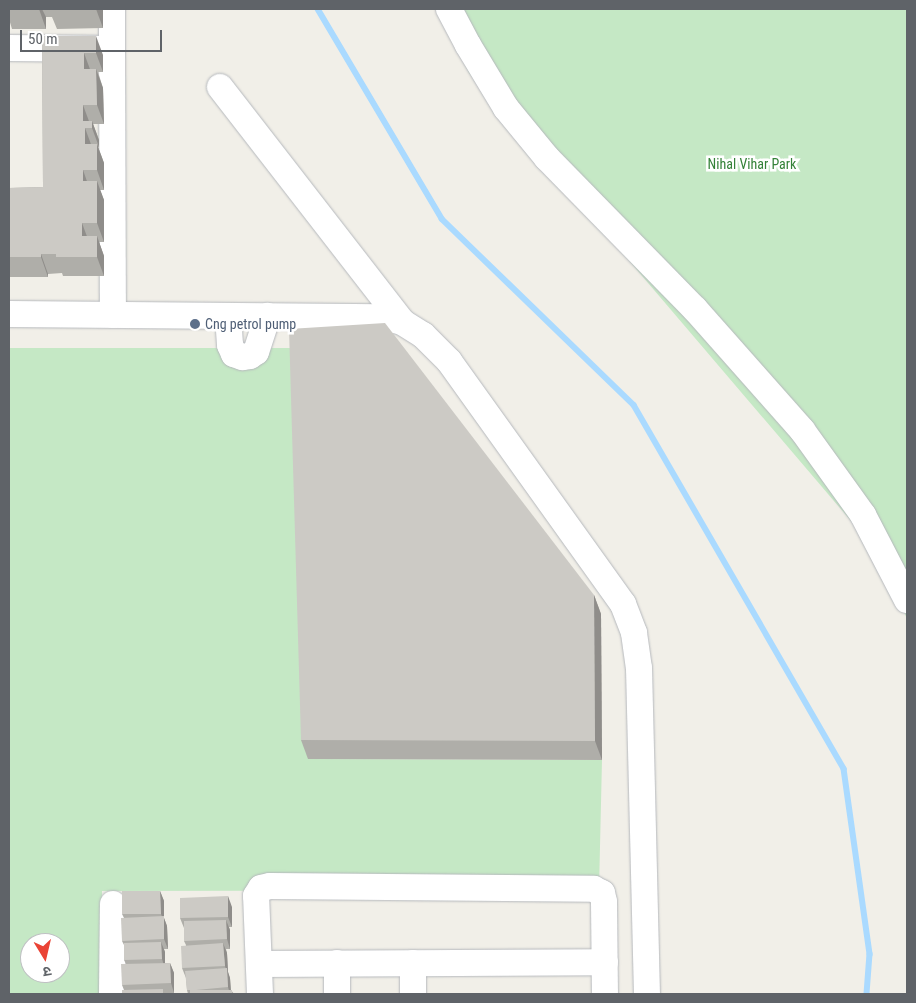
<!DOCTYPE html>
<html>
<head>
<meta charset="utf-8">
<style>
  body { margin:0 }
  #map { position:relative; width:916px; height:1003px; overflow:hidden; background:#f1efe8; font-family:"Roboto Condensed","Noto Sans Devanagari",sans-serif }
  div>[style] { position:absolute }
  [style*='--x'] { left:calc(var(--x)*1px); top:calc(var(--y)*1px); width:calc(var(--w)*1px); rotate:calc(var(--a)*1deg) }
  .green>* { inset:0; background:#c5e8c5 }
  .stream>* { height:5.5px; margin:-2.75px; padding:0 2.75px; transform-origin:2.75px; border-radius:2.75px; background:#aadaff }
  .roads { filter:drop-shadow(0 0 1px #b5b8bc) drop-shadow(0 0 1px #b5b8bc) }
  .minor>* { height:26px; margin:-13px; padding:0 13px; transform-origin:13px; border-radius:13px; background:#fff }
  .wall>* { inset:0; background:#afaea9 }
  .shaded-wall>* { inset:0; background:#8f8d8a }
  .building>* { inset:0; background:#cccac5 }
  .dots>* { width:14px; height:14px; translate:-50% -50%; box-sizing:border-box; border:2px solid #fff; border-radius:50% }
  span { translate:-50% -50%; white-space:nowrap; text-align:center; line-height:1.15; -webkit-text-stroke:5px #fff; paint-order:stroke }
  .park-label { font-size:14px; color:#348238 }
  .service-label { font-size:14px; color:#4e5e75 }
  .left { translate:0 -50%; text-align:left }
  .frame { position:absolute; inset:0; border:10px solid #5f6368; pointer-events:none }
  .north { position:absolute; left:20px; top:933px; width:50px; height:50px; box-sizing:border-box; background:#fff; border:1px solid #bfc1c3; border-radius:50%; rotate:171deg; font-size:14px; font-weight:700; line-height:20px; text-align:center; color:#5f6368 }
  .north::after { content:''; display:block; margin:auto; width:18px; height:22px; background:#ea4335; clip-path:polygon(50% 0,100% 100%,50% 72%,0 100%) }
  .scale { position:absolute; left:20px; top:30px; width:142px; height:22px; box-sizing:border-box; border:2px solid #5f6368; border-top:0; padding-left:6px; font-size:15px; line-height:18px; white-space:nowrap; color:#5f6368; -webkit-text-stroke:4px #fff; paint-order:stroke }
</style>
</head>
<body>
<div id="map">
  <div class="green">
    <div style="clip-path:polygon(438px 9px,907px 9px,907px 619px,880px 555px,469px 73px)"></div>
    <div style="clip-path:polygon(evenodd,9px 348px,296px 348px,308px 759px,602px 760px,599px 890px,102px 891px,102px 994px,9px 994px,9px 348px,30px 943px,60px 943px,60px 973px,30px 973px,30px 943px)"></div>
  </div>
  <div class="stream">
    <div style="--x:318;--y:9;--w:244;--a:59.4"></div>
    <div style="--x:442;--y:219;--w:267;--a:44.1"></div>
    <div style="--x:634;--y:405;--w:420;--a:60"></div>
    <div style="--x:844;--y:769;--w:187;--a:82"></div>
    <div style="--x:870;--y:954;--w:40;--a:94.3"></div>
  </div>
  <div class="roads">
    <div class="minor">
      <div style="--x:112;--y:9;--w:40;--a:90"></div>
      <div style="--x:449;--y:9;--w:41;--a:62.2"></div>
      <div style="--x:468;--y:45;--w:74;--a:58.9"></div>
      <div style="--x:506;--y:108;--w:65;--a:50.6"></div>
      <div style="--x:547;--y:158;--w:211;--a:45.6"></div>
      <div style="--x:695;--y:309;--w:162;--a:48.5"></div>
      <div style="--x:802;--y:430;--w:105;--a:54.3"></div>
      <div style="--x:863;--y:515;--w:96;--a:62.6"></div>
      <div style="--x:9;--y:48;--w:103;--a:0.6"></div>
      <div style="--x:112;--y:49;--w:266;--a:89.8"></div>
      <div style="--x:220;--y:87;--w:297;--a:52.2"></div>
      <div style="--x:9;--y:314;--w:372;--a:0.5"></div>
      <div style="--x:381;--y:317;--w:22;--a:13"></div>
      <div style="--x:402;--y:322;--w:25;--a:32"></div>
      <div style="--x:423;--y:335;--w:37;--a:45"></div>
      <div style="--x:449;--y:361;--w:299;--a:54.4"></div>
      <div style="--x:623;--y:604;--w:31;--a:69"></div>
      <div style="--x:634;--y:633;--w:35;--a:82"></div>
      <div style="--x:639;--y:668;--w:326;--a:88.6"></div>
      <div style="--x:228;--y:316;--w:29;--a:86"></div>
      <div style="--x:230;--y:345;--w:10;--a:66"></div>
      <div style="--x:234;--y:354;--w:9;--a:21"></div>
      <div style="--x:242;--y:357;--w:8;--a:-7"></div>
      <div style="--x:250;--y:356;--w:7;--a:-34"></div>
      <div style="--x:256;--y:352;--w:38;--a:-72"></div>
      <div style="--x:337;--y:963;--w:31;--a:90"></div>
      <div style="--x:259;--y:964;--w:346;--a:-0.3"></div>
      <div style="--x:112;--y:994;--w:90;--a:-89.4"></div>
      <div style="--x:260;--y:994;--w:98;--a:-92.3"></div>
      <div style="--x:256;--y:896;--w:9;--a:-58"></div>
      <div style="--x:261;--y:888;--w:9;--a:-13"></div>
      <div style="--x:270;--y:886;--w:324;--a:0.5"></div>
      <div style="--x:594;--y:889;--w:9;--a:27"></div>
      <div style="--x:602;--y:893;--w:9;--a:77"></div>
      <div style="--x:604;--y:902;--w:92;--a:89.4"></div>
      <div style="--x:413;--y:994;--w:31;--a:-90"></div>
    </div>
  </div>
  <div class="wall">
    <div style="clip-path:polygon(9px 9px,103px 9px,103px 28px,57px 29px,52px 17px,46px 17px,46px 29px,12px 29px,9px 19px)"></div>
    <div style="clip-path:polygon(42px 36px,103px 55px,103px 72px,98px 72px,103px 88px,104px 124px,93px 124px,99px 140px,99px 147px,98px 147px,104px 163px,104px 190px,100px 190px,104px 200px,104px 242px,99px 242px,104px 256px,104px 276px,63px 276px,62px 273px,48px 274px,48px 277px,9px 277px,9px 188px,43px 187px)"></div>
    <div style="clip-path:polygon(594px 595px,601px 614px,602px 760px,308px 759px,301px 740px)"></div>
    <div style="clip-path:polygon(160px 891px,164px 901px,164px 918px,167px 926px,168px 949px,164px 949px,165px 952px,165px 963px,170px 963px,174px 973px,174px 993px,165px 993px,165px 994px,124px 990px,122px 985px,126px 964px,124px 960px,124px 945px,122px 941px,124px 918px,122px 914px)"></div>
    <div style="clip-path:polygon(232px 907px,232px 927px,229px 927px,230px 930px,230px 949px,226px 949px,227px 953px,228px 972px,230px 978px,231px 990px,234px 994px,188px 994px,187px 990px,186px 978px,182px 968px,186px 945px,184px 941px,184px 928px,180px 918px)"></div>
  </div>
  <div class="shaded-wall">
    <div style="clip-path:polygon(39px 9px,42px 9px,46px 17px,46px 29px)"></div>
    <div style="clip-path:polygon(96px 9px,103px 9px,103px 28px)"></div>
    <div style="clip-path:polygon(96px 36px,103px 55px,103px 72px,96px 53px)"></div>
    <div style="clip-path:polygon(84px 53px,91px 72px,84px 69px)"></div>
    <div style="clip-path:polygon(96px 69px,103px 88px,104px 124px,97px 105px)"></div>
    <div style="clip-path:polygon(83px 105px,90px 124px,83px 121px)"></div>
    <div style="clip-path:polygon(92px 121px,99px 140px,99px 147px,92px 128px)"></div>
    <div style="clip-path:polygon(85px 128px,92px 147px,85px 144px)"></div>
    <div style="clip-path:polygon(97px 144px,104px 163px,104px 190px,97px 170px)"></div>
    <div style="clip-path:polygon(83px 170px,90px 190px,83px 181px)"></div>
    <div style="clip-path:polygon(97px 181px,104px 200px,104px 242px,97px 223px)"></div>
    <div style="clip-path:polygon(82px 223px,89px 242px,82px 236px)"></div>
    <div style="clip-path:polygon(97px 236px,104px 256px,104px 276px,97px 257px)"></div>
    <div style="clip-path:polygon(41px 254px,48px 274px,48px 277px,41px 257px)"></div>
    <div style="clip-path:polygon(594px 595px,601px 614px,602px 760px,595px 741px)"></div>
    <div style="clip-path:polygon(160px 891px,164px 901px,164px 918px,167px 926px,168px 949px,164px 939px,164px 922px,161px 914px)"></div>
    <div style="clip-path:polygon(228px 896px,232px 907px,232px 927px,228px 917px)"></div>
    <div style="clip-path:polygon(226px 920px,230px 930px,230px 949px,227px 939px)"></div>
    <div style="clip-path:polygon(161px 942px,165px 952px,165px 969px,162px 959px)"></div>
    <div style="clip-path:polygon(223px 943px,227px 953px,228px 972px,230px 978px,231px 994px,230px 994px,228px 987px,227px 972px,225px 966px)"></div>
    <div style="clip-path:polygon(170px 963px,174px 973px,174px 993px,171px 983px)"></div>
  </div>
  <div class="building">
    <div style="clip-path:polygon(9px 9px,39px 9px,39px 10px,9px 10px)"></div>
    <div style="clip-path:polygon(50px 9px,96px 9px,50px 10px)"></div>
    <div style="clip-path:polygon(42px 36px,96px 36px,96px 53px,84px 53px,84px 69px,96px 69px,97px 105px,83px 105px,83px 121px,92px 121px,92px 128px,85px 128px,85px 144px,97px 144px,97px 170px,83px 170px,83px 181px,97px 181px,97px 223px,82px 223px,82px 236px,97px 236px,97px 257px,56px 257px,56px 254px,41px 254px,41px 257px,9px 257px,9px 188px,43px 187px)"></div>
    <div style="clip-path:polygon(385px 323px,594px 595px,595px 741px,301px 740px,289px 329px)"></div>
    <div style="clip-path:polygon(122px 891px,160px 891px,161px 914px,122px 914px)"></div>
    <div style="clip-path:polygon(228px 896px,228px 917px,180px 918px,180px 898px)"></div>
    <div style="clip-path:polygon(164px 916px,164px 939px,122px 941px,121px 918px)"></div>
    <div style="clip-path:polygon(226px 920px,227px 939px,184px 941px,184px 921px)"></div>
    <div style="clip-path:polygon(161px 942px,162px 959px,124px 960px,124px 943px)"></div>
    <div style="clip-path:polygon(223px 943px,225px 966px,182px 968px,181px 946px)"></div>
    <div style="clip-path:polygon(170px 963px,171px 983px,122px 985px,121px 964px)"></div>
    <div style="clip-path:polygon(227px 968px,228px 987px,196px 990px,232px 990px,232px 994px,190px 994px,190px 990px,187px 990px,185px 971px)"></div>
    <div style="clip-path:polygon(163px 989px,163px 994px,122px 994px,122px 990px)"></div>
  </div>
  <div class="dots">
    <div style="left:195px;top:324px;background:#5c6f8a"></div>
  </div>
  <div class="park-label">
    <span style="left:752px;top:164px">Nihal Vihar Park</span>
  </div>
  <div class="service-label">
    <span class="left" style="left:205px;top:324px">Cng petrol pump</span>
  </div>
  <div class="frame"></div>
  <div class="north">उ</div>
  <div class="scale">50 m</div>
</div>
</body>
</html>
